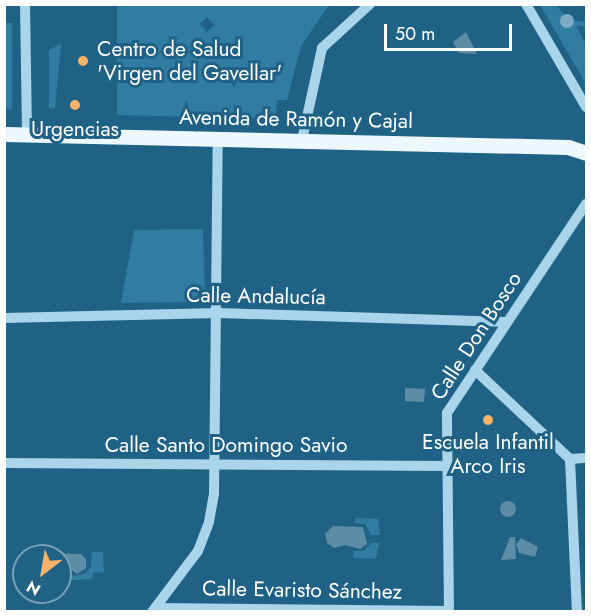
<!DOCTYPE html>
<html>
<head>
<meta charset="utf-8">
<style>
  body { margin:0 }
  #map { position:relative; width:591px; height:616px; overflow:hidden; background:#1f6286; font-family:Jost,sans-serif }
  div>[style] { position:absolute }
  [style*='--x'] { left:calc(var(--x)*1px); top:calc(var(--y)*1px); width:calc(var(--w)*1px); rotate:calc(var(--a)*1deg) }
  .green>* { inset:0; background:#307ca3 }
  .water>* { inset:0; background:#5d8ca5 }
  .round { border-radius:50% }
  .minor>* { height:10px; margin:-5px; padding:0 5px; transform-origin:5px; border-radius:5px; background:#a9d4ea }
  .major>* { height:15px; margin:-7.5px; padding:0 7.5px; transform-origin:7.5px; border-radius:7.5px; background:#edf7fe }
  .trees>* { width:14px; height:14px; margin:-7px; border-radius:50%; background:#7facc5 }
  .dots>* { width:16px; height:16px; translate:-50% -50%; box-sizing:border-box; border:3px solid #1f6286; border-radius:50% }
  span { translate:-50% -50%; white-space:nowrap; text-align:center; line-height:1.15; -webkit-text-stroke:6px #1f6286; paint-order:stroke }
  .poi-label { font-size:21px; color:#fff }
  .left { translate:0 -50%; text-align:left }
  .street-label { font-size:21px; color:#fff }
  .frame { position:absolute; inset:0; border:6px solid #fff; pointer-events:none }
  .north { position:absolute; left:12px; top:544px; width:60px; height:60px; box-sizing:border-box; background:#1f6286; border:2px solid #79a1b6; border-radius:50%; rotate:211deg; font-size:16px; font-weight:700; line-height:24px; text-align:center; color:#fff }
  .north::after { content:''; display:block; margin:auto; width:21px; height:27px; background:#f8b169; clip-path:polygon(50% 0,100% 100%,50% 72%,0 100%) }
  .scale { position:absolute; left:384px; top:24px; width:128px; height:27px; box-sizing:border-box; border:3px solid #fff; border-top:0; padding-left:8px; font-size:18px; line-height:21px; white-space:nowrap; color:#fff; -webkit-text-stroke:4px #1f6286; paint-order:stroke }
</style>
</head>
<body>
<div id="map">
  <div class="green">
    <div style="clip-path:polygon(evenodd,117px 5px,117px 4px,329px 5px,301px 46px,287px 100px,277px 100px,276px 119px,117px 115px,117px 5px,207px 17px,215px 25px,207px 32px,200px 24px,207px 17px)"></div>
    <div style="clip-path:polygon(540px 5px,556px 5px,568px 19px,586px 22px,586px 26px,576px 26px,586px 44px,586px 84px)"></div>
    <div style="clip-path:polygon(5px 23px,12px 23px,12px 110px,5px 108px)"></div>
    <div style="clip-path:polygon(61px 44px,55px 108px,49px 108px,49px 50px)"></div>
    <div style="clip-path:polygon(203px 229px,205px 302px,121px 303px,134px 230px)"></div>
    <div style="clip-path:polygon(355px 518px,378px 519px,380px 535px,371px 535px,365px 524px,355px 523px)"></div>
    <div style="clip-path:polygon(371px 543px,379px 543px,376px 559px,353px 558px,354px 551px,364px 551px)"></div>
    <div style="clip-path:polygon(92px 552px,103px 552px,104px 572px,93px 573px,92px 579px,60px 581px,64px 569px,74px 576px,86px 573px,91px 567px)"></div>
  </div>
  <div class="water">
    <div style="clip-path:polygon(466px 32px,477px 54px,459px 53px,453px 42px)"></div>
    <div style="clip-path:polygon(405px 388px,425px 389px,424px 402px,405px 401px)"></div>
    <div class="round" style="left:500px;top:501px;width:16px;height:16px"></div>
    <div style="clip-path:polygon(333px 526px,363px 527px,367px 544px,360px 549px,345px 545px,334px 548px,327px 543px,325px 534px)"></div>
    <div style="clip-path:polygon(510px 537px,515px 537px,516px 559px,501px 560px)"></div>
    <div style="clip-path:polygon(521px 538px,538px 547px,535px 557px,519px 553px,516px 544px)"></div>
    <div style="clip-path:polygon(51px 553px,81px 554px,86px 559px,86px 568px,77px 574px,66px 566px,60px 567px,60px 556px,48px 556px)"></div>
  </div>
  <div class="minor">
    <div style="--x:25;--y:4;--w:130;--a:89.1"></div>
    <div style="--x:526;--y:4;--w:119;--a:59.8"></div>
    <div style="--x:302;--y:140;--w:94;--a:-77.7"></div>
    <div style="--x:322;--y:48;--w:65;--a:-42.5"></div>
    <div style="--x:4;--y:318;--w:215;--a:-1.3"></div>
    <div style="--x:219;--y:313;--w:288;--a:1.8"></div>
    <div style="--x:475;--y:370;--w:130;--a:43.1"></div>
    <div style="--x:570;--y:459;--w:153;--a:87.4"></div>
    <div style="--x:570;--y:459;--w:16;--a:-4"></div>
    <div style="--x:4;--y:463;--w:442;--a:0.4"></div>
    <div style="--x:155;--y:608;--w:294;--a:0.6"></div>
    <div style="--x:152;--y:612;--w:76;--a:-53"></div>
    <div style="--x:198;--y:551;--w:31;--a:-69"></div>
    <div style="--x:209;--y:522;--w:28;--a:-80"></div>
    <div style="--x:214;--y:494;--w:356;--a:-89.4"></div>
    <div style="--x:449;--y:612;--w:199;--a:-90.6"></div>
    <div style="--x:447;--y:413;--w:251;--a:-56.4"></div>
  </div>
  <div class="major">
    <div style="--x:4;--y:134;--w:564;--a:1.32"></div>
    <div style="--x:568;--y:147;--w:19;--a:18"></div>
  </div>
  <div class="trees">
    <div style="left:567px;top:21px"></div>
  </div>
  <div class="dots">
    <div style="left:83px;top:61px;background:#f8b169"></div>
    <div style="left:75px;top:105px;background:#f8b169"></div>
    <div style="left:488px;top:420px;background:#f8b169"></div>
  </div>
  <div class="poi-label">
    <span class="left" style="left:97px;top:61px">Centro de Salud<br>'Virgen del Gavellar'</span>
    <span style="left:75px;top:129px">Urgencias</span>
    <span style="left:488px;top:454px">Escuela Infantil<br>Arco Iris</span>
  </div>
  <div class="street-label">
    <span style="left:296px;top:119px;rotate:1deg">Avenida de Ramón y Cajal</span>
    <span style="left:256px;top:296px;rotate:1deg">Calle Andalucía</span>
    <span style="left:476px;top:336px;rotate:-57deg">Calle Don Bosco</span>
    <span style="left:226px;top:445px">Calle Santo Domingo Savio</span>
    <span style="left:302px;top:590px;rotate:1deg">Calle Evaristo Sánchez</span>
  </div>
  <div class="frame"></div>
  <div class="north">N</div>
  <div class="scale">50 m</div>
</div>
</body>
</html>
